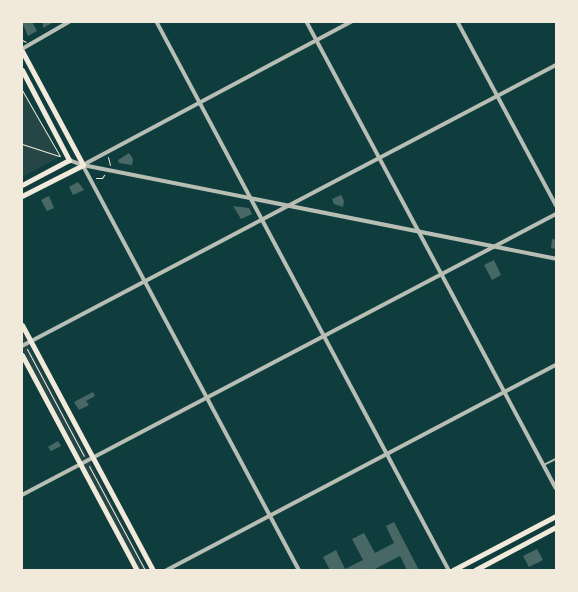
<!DOCTYPE html>
<html>
<head>
<meta charset="utf-8">
<style>
  body { margin:0 }
  #map { position:relative; width:578px; height:592px; overflow:hidden; background:#0f3d3e; font-family:Raleway,sans-serif }
  div>[style] { position:absolute }
  [style*='--x'] { left:calc(var(--x)*1px); top:calc(var(--y)*1px); width:calc(var(--w)*1px); rotate:calc(var(--a)*1deg) }
  .green>* { inset:0; background:#244646 }
  .building>* { inset:0; background:#486865 }
  .path>* { height:1px; margin:-0.5px; padding:0 0.5px; transform-origin:0.5px; border-radius:0.5px; background:#f1e9da }
  .service>* { height:1.5px; margin:-0.75px; padding:0 0.75px; transform-origin:0.75px; border-radius:0.75px; background:#b8beb3 }
  .minor>* { height:3.5px; margin:-1.75px; padding:0 1.75px; transform-origin:1.75px; border-radius:1.75px; background:#b8beb3 }
  .secondary>* { height:5px; margin:-2.5px; padding:0 2.5px; transform-origin:2.5px; border-radius:2.5px; background:#f1e9da }
  span { translate:-50% -50%; white-space:nowrap; text-align:center; line-height:1.15; -webkit-text-stroke:4px #f1e9da; paint-order:stroke }
  .frame { position:absolute; inset:0; border:23px solid #f1e9da; pointer-events:none }
</style>
</head>
<body>
<div id="map">
  <div class="green">
    <div style="clip-path:polygon(22px 88px,59px 157px,22px 177px)"></div>
    <div style="clip-path:polygon(22px 333px,147px 570px,139px 570px,22px 348px)"></div>
  </div>
  <div class="building">
    <div style="clip-path:polygon(22px 22px,32px 22px,37px 31px,28px 36px)"></div>
    <div style="clip-path:polygon(43px 22px,54px 22px,43px 28px)"></div>
    <div style="clip-path:polygon(129px 153px,133px 159px,132px 165px,119px 163px,118px 160px)"></div>
    <div style="clip-path:polygon(78px 182px,84px 190px,73px 195px,69px 187px)"></div>
    <div style="clip-path:polygon(341px 195px,344px 201px,343px 207px,334px 204px,332px 199px)"></div>
    <div style="clip-path:polygon(49px 196px,54px 208px,47px 211px,41px 200px)"></div>
    <div style="clip-path:polygon(233px 206px,249px 208px,252px 214px,241px 219px)"></div>
    <div style="clip-path:polygon(552px 239px,556px 240px,556px 249px,551px 248px)"></div>
    <div style="clip-path:polygon(494px 260px,501px 275px,492px 280px,484px 265px)"></div>
    <div style="clip-path:polygon(93px 392px,95px 396px,86px 401px,89px 405px,79px 410px,74px 402px)"></div>
    <div style="clip-path:polygon(58px 441px,61px 446px,51px 451px,48px 447px)"></div>
    <div style="clip-path:polygon(394px 522px,419px 570px,407px 570px,400px 556px,373px 570px,330px 570px,323px 557px,336px 550px,345px 569px,363px 560px,352px 539px,364px 533px,375px 553px,394px 543px,386px 526px)"></div>
    <div style="clip-path:polygon(537px 549px,543px 560px,529px 567px,523px 556px)"></div>
  </div>
  <div class="path">
    <div style="--x:22;--y:40;--w:4;--a:27"></div>
    <div style="--x:22;--y:90;--w:76;--a:60.1"></div>
    <div style="--x:22;--y:144;--w:39;--a:18"></div>
    <div style="--x:108;--y:157;--w:8;--a:76"></div>
    <div style="--x:96;--y:178;--w:6;--a:0"></div>
    <div style="--x:102;--y:178;--w:4;--a:-56"></div>
    <div style="--x:27;--y:349;--w:121;--a:62"></div>
    <div style="--x:89;--y:466;--w:118;--a:61.7"></div>
  </div>
  <div class="service">
    <div style="--x:544;--y:465;--w:13;--a:-27"></div>
  </div>
  <div class="minor">
    <div style="--x:157;--y:22;--w:621;--a:61.95"></div>
    <div style="--x:307;--y:22;--w:528;--a:61.88"></div>
    <div style="--x:458;--y:22;--w:208;--a:61.8"></div>
    <div style="--x:22;--y:49;--w:54;--a:-29.9"></div>
    <div style="--x:69;--y:160;--w:15;--a:20"></div>
    <div style="--x:83;--y:165;--w:482;--a:11.2"></div>
    <div style="--x:83;--y:165;--w:459;--a:61.9"></div>
    <div style="--x:83;--y:165;--w:304;--a:-28.1"></div>
    <div style="--x:22;--y:346;--w:603;--a:-27.75"></div>
    <div style="--x:22;--y:495;--w:603;--a:-27.75"></div>
    <div style="--x:167;--y:570;--w:440;--a:-27.8"></div>
  </div>
  <div class="secondary">
    <div style="--x:22;--y:51;--w:129;--a:61.8"></div>
    <div style="--x:83;--y:165;--w:68;--a:153.1"></div>
    <div style="--x:22;--y:70;--w:102;--a:62.4"></div>
    <div style="--x:69;--y:160;--w:53;--a:152"></div>
    <div style="--x:22;--y:325;--w:278;--a:61.9"></div>
    <div style="--x:22;--y:355;--w:244;--a:61.9"></div>
    <div style="--x:453;--y:570;--w:116;--a:-27.7"></div>
    <div style="--x:475;--y:570;--w:92;--a:-28"></div>
  </div>
  <div class="frame"></div>
</div>
</body>
</html>
